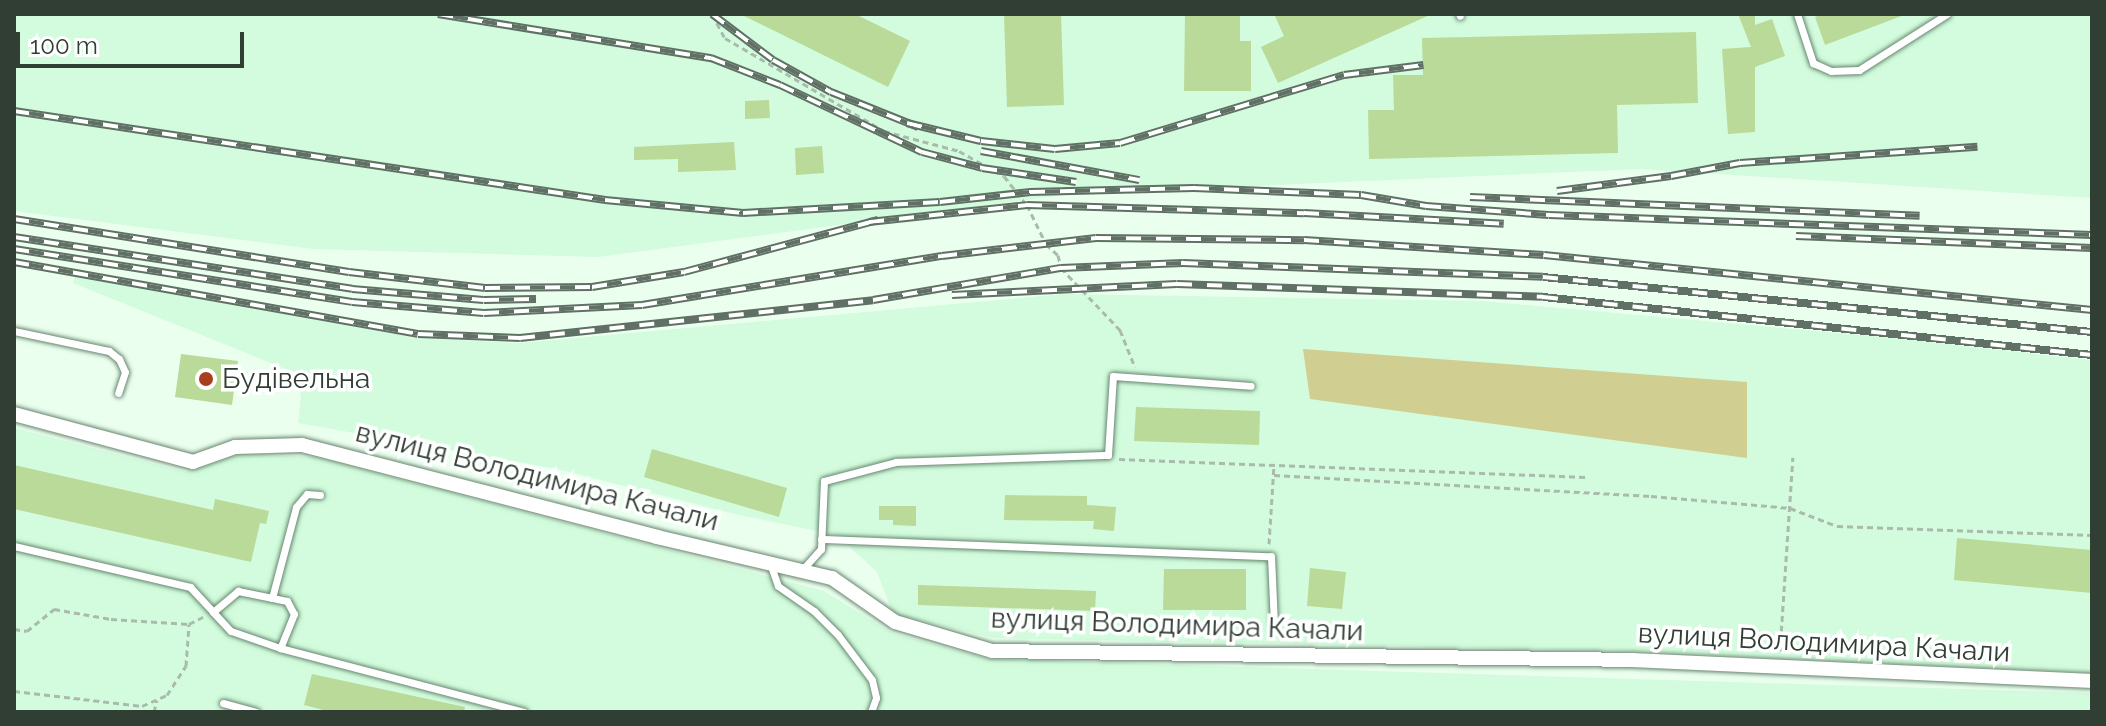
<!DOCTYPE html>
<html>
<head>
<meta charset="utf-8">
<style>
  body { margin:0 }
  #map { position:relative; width:2106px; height:726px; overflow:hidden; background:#ebffef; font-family:Raleway,sans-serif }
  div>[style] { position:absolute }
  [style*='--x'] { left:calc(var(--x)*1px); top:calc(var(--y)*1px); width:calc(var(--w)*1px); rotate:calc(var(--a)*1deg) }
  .built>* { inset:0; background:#d2fcdd }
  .green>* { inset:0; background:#d0ce90 }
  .building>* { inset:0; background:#b9da98 }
  .path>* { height:3px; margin-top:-1.5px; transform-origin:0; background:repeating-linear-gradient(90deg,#a9bbad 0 6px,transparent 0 10px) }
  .roads { filter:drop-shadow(0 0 2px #67866f) drop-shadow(0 0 2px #67866f) }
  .service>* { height:7px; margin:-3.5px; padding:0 3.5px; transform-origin:3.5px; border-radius:3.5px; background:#fff }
  .minor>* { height:14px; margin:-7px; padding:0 7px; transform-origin:7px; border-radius:7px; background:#fff }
  .rail>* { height:8px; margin-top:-4px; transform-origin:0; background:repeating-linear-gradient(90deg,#fff 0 15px,#617065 0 30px); box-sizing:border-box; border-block:2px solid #617065 }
  .dots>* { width:22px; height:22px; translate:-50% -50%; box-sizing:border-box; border:4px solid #fff; border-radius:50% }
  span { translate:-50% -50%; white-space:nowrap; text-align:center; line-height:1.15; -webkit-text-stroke:7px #fff; paint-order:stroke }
  .poi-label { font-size:28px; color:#303e34 }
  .left { translate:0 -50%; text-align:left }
  .street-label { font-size:28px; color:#303e34 }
  .frame { position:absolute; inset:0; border:16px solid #303e34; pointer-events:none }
  .scale { position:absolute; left:16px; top:32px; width:228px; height:36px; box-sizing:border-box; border:4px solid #303e34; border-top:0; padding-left:10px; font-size:24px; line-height:28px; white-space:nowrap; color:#303e34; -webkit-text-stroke:6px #fff; paint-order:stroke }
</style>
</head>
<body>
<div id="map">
  <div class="built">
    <div style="clip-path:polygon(14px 14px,2092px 14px,2092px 198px,1640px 169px,1071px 194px,598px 257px,314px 249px,14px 211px)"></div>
    <div style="clip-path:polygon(75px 275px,418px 338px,520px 343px,1064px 294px,1481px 301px,1883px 337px,2092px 360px,2092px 673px,1635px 651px,994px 638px,893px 614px,877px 572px,837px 535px,739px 515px,557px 469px,298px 423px,301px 396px,293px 372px,73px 283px)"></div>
    <div style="clip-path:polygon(14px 428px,186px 472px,242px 454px,315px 457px,824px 591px,892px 633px,988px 659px,2092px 693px,2092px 712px,14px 712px)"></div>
  </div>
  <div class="green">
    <div style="clip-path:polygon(1303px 349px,1747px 382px,1747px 458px,1310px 399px)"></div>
  </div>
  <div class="building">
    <div style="clip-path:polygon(740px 14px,855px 14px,910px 41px,888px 87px)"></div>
    <div style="clip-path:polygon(1004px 14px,1061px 14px,1064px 105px,1007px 107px)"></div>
    <div style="clip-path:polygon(1185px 14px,1240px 14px,1240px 41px,1251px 41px,1251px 91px,1184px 91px)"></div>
    <div style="clip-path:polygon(1274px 14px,1432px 14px,1278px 83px,1261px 47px,1284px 36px)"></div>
    <div style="clip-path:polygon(1738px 14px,1755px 14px,1755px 25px,1772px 19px,1785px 56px,1755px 67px,1755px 132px,1728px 134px,1722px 49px,1751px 47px)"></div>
    <div style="clip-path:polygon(1822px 14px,1904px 14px,1904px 15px,1825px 45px,1815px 17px)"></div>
    <div style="clip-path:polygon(1696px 32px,1698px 103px,1617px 105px,1618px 153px,1369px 159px,1368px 110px,1394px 110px,1393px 75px,1423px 75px,1422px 38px)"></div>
    <div style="clip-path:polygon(769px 100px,770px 118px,745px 119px,745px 101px)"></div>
    <div style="clip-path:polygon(734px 142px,736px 170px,678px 172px,678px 159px,634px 160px,634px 147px)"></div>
    <div style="clip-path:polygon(822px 146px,824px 173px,796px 175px,795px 148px)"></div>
    <div style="clip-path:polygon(181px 354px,238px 361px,232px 405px,175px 397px)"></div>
    <div style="clip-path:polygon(1136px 407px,1260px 411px,1259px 445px,1134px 441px)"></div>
    <div style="clip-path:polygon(652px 449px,787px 488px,779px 517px,644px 477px)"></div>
    <div style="clip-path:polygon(14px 465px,213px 510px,215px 499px,269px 511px,266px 524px,260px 523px,251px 562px,14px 509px)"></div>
    <div style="clip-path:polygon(1005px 495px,1087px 496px,1087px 505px,1116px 507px,1114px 531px,1093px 529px,1094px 521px,1004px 520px)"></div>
    <div style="clip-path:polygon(879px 506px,916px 506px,916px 526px,893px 525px,893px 520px,879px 520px)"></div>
    <div style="clip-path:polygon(1957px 538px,2092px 550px,2092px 593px,1954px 580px)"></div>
    <div style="clip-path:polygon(1310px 568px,1346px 572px,1342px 609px,1307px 606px)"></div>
    <div style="clip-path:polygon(1164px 569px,1246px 569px,1246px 610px,1163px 610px)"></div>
    <div style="clip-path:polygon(918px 585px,1096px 591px,1095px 611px,918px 605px)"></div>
    <div style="clip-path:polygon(312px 674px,465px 707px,464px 712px,331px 712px,304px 705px)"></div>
  </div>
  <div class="path">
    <div style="--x:712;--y:14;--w:27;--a:62"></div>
    <div style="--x:725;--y:38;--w:184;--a:30.3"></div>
    <div style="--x:884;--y:131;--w:78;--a:14.9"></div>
    <div style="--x:959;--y:151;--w:51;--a:29.1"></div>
    <div style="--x:1004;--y:176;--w:37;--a:52"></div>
    <div style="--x:1027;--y:205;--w:43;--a:64"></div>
    <div style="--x:1046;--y:244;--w:16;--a:43"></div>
    <div style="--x:1058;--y:255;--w:13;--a:77"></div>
    <div style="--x:1061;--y:268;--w:86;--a:46.4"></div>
    <div style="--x:1120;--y:330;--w:40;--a:68"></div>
    <div style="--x:1119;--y:459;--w:467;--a:2.2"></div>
    <div style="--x:1274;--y:475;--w:378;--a:3.2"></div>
    <div style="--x:1651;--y:496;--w:140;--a:4.9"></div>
    <div style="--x:1790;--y:508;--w:50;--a:21"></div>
    <div style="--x:1837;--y:526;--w:255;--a:2"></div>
    <div style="--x:1269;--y:544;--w:79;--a:-86.4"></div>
    <div style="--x:14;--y:629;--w:13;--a:9"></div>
    <div style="--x:27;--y:631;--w:35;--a:-39"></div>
    <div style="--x:54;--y:609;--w:58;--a:10"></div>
    <div style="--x:111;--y:619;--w:78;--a:3.7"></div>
    <div style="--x:189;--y:624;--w:16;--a:-27"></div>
    <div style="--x:1780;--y:651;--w:194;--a:-86.2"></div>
    <div style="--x:14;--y:691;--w:129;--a:6.7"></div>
    <div style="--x:142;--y:706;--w:27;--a:-24"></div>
    <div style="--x:167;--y:695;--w:35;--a:-57"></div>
    <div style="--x:186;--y:666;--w:42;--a:-85.9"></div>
    <div style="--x:154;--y:712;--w:12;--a:-76"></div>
  </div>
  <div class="roads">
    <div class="service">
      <div style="--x:1459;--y:14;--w:2;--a:63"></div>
      <div style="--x:1797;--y:14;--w:52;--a:71.9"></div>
      <div style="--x:1813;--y:63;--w:20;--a:24"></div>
      <div style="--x:1831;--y:71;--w:28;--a:-2"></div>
      <div style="--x:1859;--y:70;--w:104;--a:-32.5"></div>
      <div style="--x:14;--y:331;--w:97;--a:11.9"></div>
      <div style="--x:109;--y:351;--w:13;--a:39"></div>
      <div style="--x:119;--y:359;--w:14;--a:65"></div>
      <div style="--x:125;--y:372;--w:22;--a:108"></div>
      <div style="--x:821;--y:539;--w:450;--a:2.2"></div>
      <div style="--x:1271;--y:556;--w:68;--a:87.5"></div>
      <div style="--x:14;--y:546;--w:181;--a:13.1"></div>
      <div style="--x:190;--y:587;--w:34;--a:47"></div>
      <div style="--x:213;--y:612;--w:33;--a:-40"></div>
      <div style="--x:238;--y:591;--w:50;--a:11.5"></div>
      <div style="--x:287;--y:601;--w:15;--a:62"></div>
      <div style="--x:294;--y:614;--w:37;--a:112"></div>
      <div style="--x:770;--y:563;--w:24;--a:71"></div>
      <div style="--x:778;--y:586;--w:44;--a:34.8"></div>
      <div style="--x:814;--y:611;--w:34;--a:45"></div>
      <div style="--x:838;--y:635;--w:56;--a:52.9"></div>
      <div style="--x:872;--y:680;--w:18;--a:77"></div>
      <div style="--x:876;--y:698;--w:15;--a:110"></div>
      <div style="--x:802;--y:570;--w:28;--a:-48"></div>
      <div style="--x:821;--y:549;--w:68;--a:-87.5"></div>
      <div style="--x:824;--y:481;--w:74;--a:-14.8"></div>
      <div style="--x:896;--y:462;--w:212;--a:-1.9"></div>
      <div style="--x:1108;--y:455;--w:79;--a:-86.4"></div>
      <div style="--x:1113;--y:376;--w:138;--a:4.1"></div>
      <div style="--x:272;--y:598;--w:94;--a:-75.2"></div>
      <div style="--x:296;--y:507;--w:17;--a:-50"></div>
      <div style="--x:307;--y:494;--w:13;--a:4"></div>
      <div style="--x:213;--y:612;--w:26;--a:47"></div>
      <div style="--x:231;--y:631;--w:52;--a:19.1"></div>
      <div style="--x:280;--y:648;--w:252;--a:14.7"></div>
      <div style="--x:223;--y:703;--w:34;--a:15"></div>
    </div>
    <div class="minor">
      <div style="--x:14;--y:414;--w:185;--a:15"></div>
      <div style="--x:193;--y:462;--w:45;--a:-19.7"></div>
      <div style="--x:235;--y:447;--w:67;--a:-1.7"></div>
      <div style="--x:302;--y:445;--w:367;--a:14.5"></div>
      <div style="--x:657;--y:537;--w:180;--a:13.2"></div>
      <div style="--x:832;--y:578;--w:77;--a:34.9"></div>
      <div style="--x:895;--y:622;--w:101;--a:16.6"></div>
      <div style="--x:992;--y:651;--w:641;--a:0.8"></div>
      <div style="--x:1633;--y:660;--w:459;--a:2.6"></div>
    </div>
  </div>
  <div class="rail">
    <div style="--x:438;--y:14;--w:277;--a:9.2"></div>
    <div style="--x:711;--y:58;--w:74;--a:21.4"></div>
    <div style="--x:780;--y:85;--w:157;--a:25.3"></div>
    <div style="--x:922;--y:152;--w:62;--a:14.9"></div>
    <div style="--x:982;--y:168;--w:95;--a:8.5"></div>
    <div style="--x:712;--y:14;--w:76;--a:37"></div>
    <div style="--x:773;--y:60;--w:66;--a:28.9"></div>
    <div style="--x:831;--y:92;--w:94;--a:21.9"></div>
    <div style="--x:14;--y:111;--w:598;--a:8.56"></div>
    <div style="--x:605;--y:200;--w:139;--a:5.4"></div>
    <div style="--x:743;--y:213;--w:197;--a:-3.2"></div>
    <div style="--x:940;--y:202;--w:91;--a:-6.3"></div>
    <div style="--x:1030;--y:192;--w:164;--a:-1.4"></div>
    <div style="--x:1194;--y:188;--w:167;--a:2.4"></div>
    <div style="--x:1361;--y:195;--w:66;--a:9.6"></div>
    <div style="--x:1426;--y:206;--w:123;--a:4.2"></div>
    <div style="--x:1549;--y:215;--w:543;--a:2.11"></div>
    <div style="--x:907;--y:123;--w:76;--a:13.7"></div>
    <div style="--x:981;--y:141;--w:74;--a:6.2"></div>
    <div style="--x:1055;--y:149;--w:65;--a:-5.3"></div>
    <div style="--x:1120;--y:143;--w:234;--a:-16.9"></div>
    <div style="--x:1344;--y:75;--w:80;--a:-7.2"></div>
    <div style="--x:981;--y:151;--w:161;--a:10.4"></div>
    <div style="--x:1557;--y:191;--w:115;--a:-7.5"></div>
    <div style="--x:1671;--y:176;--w:70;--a:-10.7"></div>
    <div style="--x:1740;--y:163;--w:238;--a:-3.9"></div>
    <div style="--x:1470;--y:197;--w:450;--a:2.4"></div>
    <div style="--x:14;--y:219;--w:339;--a:9"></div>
    <div style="--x:349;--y:272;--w:137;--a:6.7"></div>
    <div style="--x:485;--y:288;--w:107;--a:-0.5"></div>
    <div style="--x:592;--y:287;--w:93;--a:-9.3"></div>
    <div style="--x:684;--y:272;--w:201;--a:-15"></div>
    <div style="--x:869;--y:222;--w:159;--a:-6.1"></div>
    <div style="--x:1027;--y:205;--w:277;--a:1.7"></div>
    <div style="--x:1304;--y:213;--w:200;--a:3.1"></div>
    <div style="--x:1796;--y:236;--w:296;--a:2.3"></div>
    <div style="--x:14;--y:237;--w:342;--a:8.7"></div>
    <div style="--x:352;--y:289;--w:132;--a:4.8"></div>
    <div style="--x:484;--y:300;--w:52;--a:-1.1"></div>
    <div style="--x:14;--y:249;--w:342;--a:8.9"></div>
    <div style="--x:352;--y:302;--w:132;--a:4.8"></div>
    <div style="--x:484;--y:313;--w:158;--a:-2.9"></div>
    <div style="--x:642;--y:305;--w:304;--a:-9.3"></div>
    <div style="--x:942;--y:256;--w:155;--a:-6.7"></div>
    <div style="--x:1096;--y:238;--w:208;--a:0.6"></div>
    <div style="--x:1304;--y:240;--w:240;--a:3.6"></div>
    <div style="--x:1544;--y:255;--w:551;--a:5.73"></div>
    <div style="--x:14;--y:262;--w:410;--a:10.1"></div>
    <div style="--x:418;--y:334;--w:102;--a:2.2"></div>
    <div style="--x:520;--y:338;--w:355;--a:-6.1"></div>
    <div style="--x:873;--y:300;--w:191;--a:-9.7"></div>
    <div style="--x:1061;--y:268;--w:122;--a:-2.3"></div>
    <div style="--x:1183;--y:263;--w:360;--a:2.2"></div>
    <div style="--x:1543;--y:277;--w:552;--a:5.72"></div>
    <div style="--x:952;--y:295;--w:225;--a:-2.8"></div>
    <div style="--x:1177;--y:284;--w:366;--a:2"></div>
    <div style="--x:1543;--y:297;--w:552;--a:6.03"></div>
  </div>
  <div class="dots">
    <div style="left:206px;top:379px;background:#a73f1e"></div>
  </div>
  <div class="poi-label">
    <span class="left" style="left:222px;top:379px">Будівельна</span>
  </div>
  <div class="street-label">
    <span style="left:537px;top:477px;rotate:14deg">вулиця Володимира Качали</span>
    <span style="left:1177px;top:625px;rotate:2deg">вулиця Володимира Качали</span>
    <span style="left:1824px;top:643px;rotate:3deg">вулиця Володимира Качали</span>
  </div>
  <div class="frame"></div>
  <div class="scale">100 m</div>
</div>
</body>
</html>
